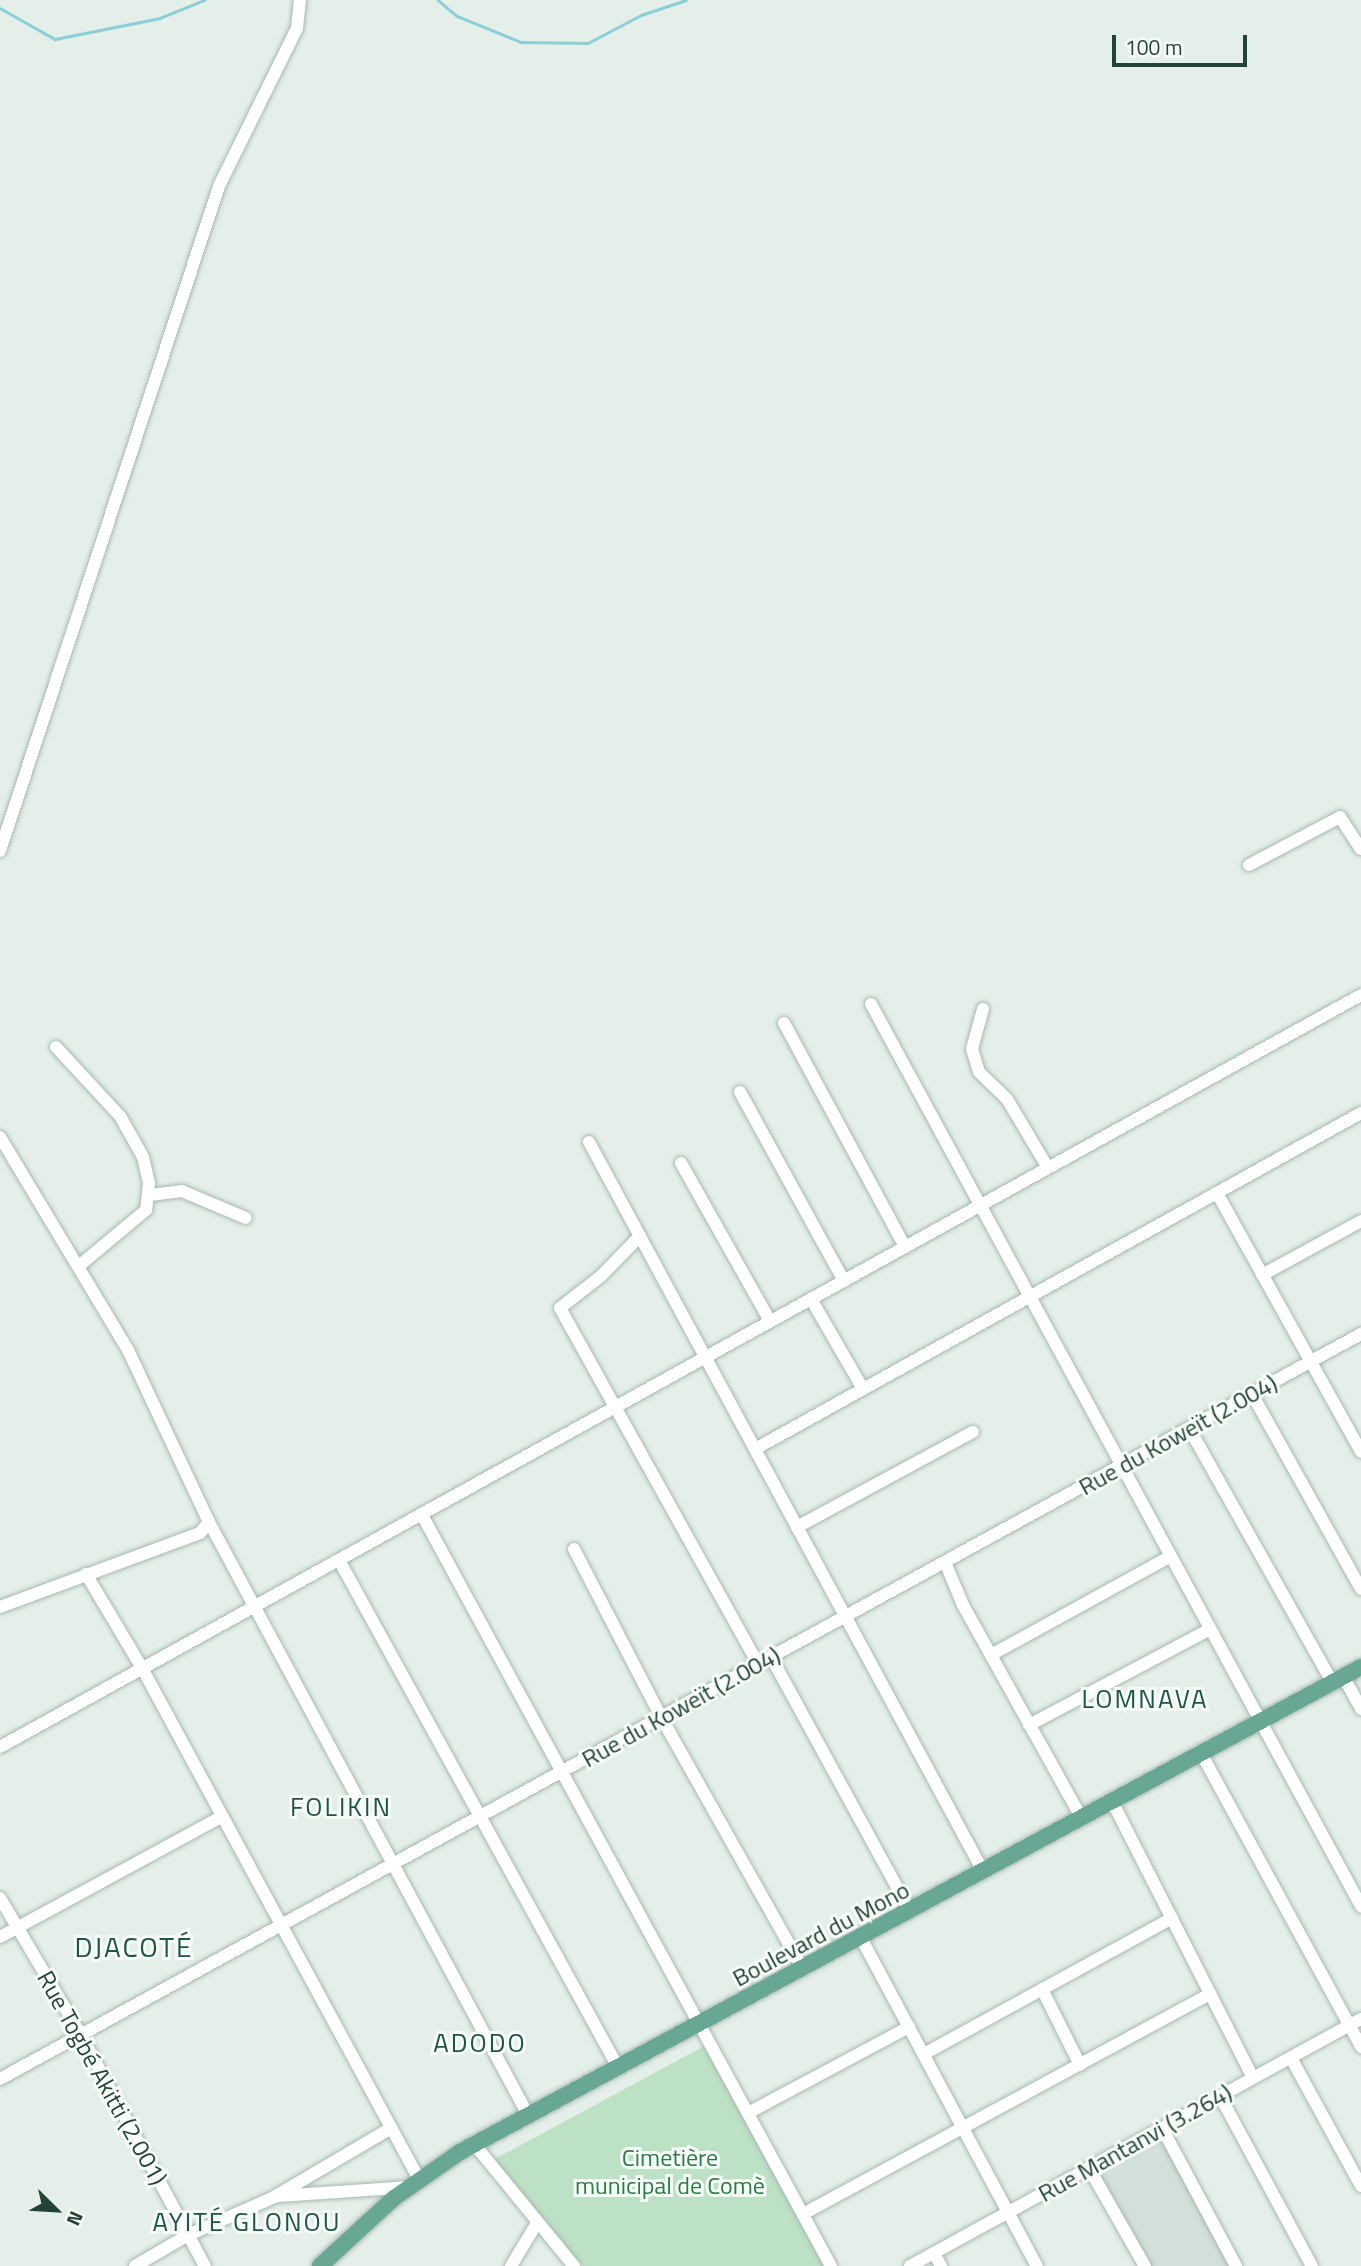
<!DOCTYPE html>
<html>
<head>
<meta charset="utf-8">
<style>
  body { margin:0 }
  #map { position:relative; width:1361px; height:2266px; overflow:hidden; background:#e5efea; font-family:"Titillium Web",sans-serif }
  div>[style] { position:absolute }
  [style*='--x'] { left:calc(var(--x)*1px); top:calc(var(--y)*1px); width:calc(var(--w)*1px); rotate:calc(var(--a)*1deg) }
  .built>* { inset:0; background:#d3dfd9 }
  .green>* { inset:0; background:#bde1c5 }
  .stream>* { height:2.5px; margin:-1.25px; padding:0 1.25px; transform-origin:1.25px; border-radius:1.25px; background:#8bcfd6 }
  .roads { filter:drop-shadow(0 0 2px #a7b8b1) drop-shadow(0 0 2px #a7b8b1) }
  .minor>* { height:12px; margin:-6px; padding:0 6px; transform-origin:6px; border-radius:6px; background:#fff }
  .major>* { height:16px; margin:-8px; padding:0 8px; transform-origin:8px; border-radius:8px; background:#67a793 }
  span { translate:-50% -50%; white-space:nowrap; text-align:center; line-height:1.15; -webkit-text-stroke:6px #f6fbf8; paint-order:stroke }
  .street-label { font-size:24px; color:#234238 }
  .park-label { font-size:24px; color:#2a7c45 }
  .neighbourhood-label { font-size:26px; color:#1d5645; letter-spacing:2px }
  .quarter-label { font-size:28px; color:#1d5645; letter-spacing:2px }
  .north { position:absolute; left:21px; top:2175px; width:70px; height:70px; -webkit-text-stroke:5px #f6fbf8; paint-order:stroke; rotate:114deg; font-size:19px; font-weight:700; line-height:28px; text-align:center; color:#234238 }
  .north::after { content:''; display:block; margin:auto; width:24px; height:32px; background:#234238; clip-path:polygon(50% 0,100% 100%,50% 72%,0 100%) }
  .scale { position:absolute; left:1112px; top:35px; width:135px; height:32px; box-sizing:border-box; border:4px solid #234238; border-top:0; padding-left:9px; font-size:21px; line-height:24px; white-space:nowrap; color:#234238; -webkit-text-stroke:5px #f6fbf8; paint-order:stroke }
</style>
</head>
<body>
<div id="map">
  <div class="built">
    <div style="clip-path:polygon(1162px 2134px,1230px 2266px,1149px 2266px,1096px 2171px)"></div>
  </div>
  <div class="green">
    <div style="clip-path:polygon(708px 2044px,826px 2266px,583px 2266px,493px 2160px)"></div>
  </div>
  <div class="stream">
    <div style="--x:438;--y:0;--w:25;--a:40"></div>
    <div style="--x:457;--y:16;--w:69;--a:22.1"></div>
    <div style="--x:521;--y:42;--w:67;--a:0.9"></div>
    <div style="--x:588;--y:43;--w:60;--a:-27.8"></div>
    <div style="--x:641;--y:15;--w:47;--a:-18.4"></div>
    <div style="--x:0;--y:8;--w:63;--a:29.4"></div>
    <div style="--x:55;--y:39;--w:107;--a:-11.3"></div>
    <div style="--x:160;--y:18;--w:48;--a:-22.2"></div>
  </div>
  <div class="roads">
    <div class="minor">
      <div style="--x:0;--y:851;--w:700;--a:-71.77"></div>
      <div style="--x:219;--y:186;--w:176;--a:-63.7"></div>
      <div style="--x:297;--y:28;--w:28;--a:-84"></div>
      <div style="--x:1249;--y:865;--w:103;--a:-27.8"></div>
      <div style="--x:1340;--y:817;--w:38;--a:57"></div>
      <div style="--x:871;--y:1004;--w:1027;--a:61.49"></div>
      <div style="--x:983;--y:1009;--w:41;--a:105.4"></div>
      <div style="--x:972;--y:1049;--w:24;--a:73"></div>
      <div style="--x:979;--y:1072;--w:39;--a:44"></div>
      <div style="--x:1007;--y:1099;--w:80;--a:59.3"></div>
      <div style="--x:784;--y:1023;--w:255;--a:61.6"></div>
      <div style="--x:56;--y:1047;--w:94;--a:47.2"></div>
      <div style="--x:120;--y:1116;--w:47;--a:60.7"></div>
      <div style="--x:143;--y:1157;--w:27;--a:77"></div>
      <div style="--x:149;--y:1183;--w:27;--a:96"></div>
      <div style="--x:146;--y:1210;--w:86;--a:140.2"></div>
      <div style="--x:740;--y:1092;--w:216;--a:61.2"></div>
      <div style="--x:0;--y:1137;--w:249;--a:59"></div>
      <div style="--x:128;--y:1350;--w:190;--a:64.8"></div>
      <div style="--x:209;--y:1522;--w:14;--a:129"></div>
      <div style="--x:200;--y:1533;--w:213;--a:159.7"></div>
      <div style="--x:589;--y:1142;--w:829;--a:61.61"></div>
      <div style="--x:681;--y:1163;--w:181;--a:60.6"></div>
      <div style="--x:1217;--y:1193;--w:296;--a:60.9"></div>
      <div style="--x:150;--y:1195;--w:32;--a:-7"></div>
      <div style="--x:182;--y:1191;--w:69;--a:22.9"></div>
      <div style="--x:640;--y:1236;--w:56;--a:134.3"></div>
      <div style="--x:601;--y:1276;--w:52;--a:142"></div>
      <div style="--x:560;--y:1308;--w:407;--a:60.9"></div>
      <div style="--x:1262;--y:1275;--w:113;--a:-28.6"></div>
      <div style="--x:811;--y:1299;--w:104;--a:60"></div>
      <div style="--x:1252;--y:1394;--w:223;--a:60.8"></div>
      <div style="--x:1189;--y:1428;--w:291;--a:60.6"></div>
      <div style="--x:755;--y:1449;--w:693;--a:-29.01"></div>
      <div style="--x:422;--y:1515;--w:855;--a:61.43"></div>
      <div style="--x:209;--y:1522;--w:673;--a:61.72"></div>
      <div style="--x:797;--y:1527;--w:200;--a:-28.4"></div>
      <div style="--x:574;--y:1549;--w:189;--a:62.6"></div>
      <div style="--x:661;--y:1717;--w:289;--a:60.6"></div>
      <div style="--x:339;--y:1560;--w:579;--a:61.18"></div>
      <div style="--x:945;--y:1562;--w:47;--a:67.3"></div>
      <div style="--x:963;--y:1605;--w:243;--a:60.9"></div>
      <div style="--x:86;--y:1574;--w:109;--a:59.2"></div>
      <div style="--x:142;--y:1668;--w:581;--a:61.54"></div>
      <div style="--x:991;--y:1655;--w:205;--a:-28.8"></div>
      <div style="--x:771;--y:1657;--w:290;--a:61.3"></div>
      <div style="--x:1343;--y:1676;--w:38;--a:61"></div>
      <div style="--x:1029;--y:1725;--w:205;--a:-27.9"></div>
      <div style="--x:0;--y:1747;--w:1555;--a:-28.92"></div>
      <div style="--x:1201;--y:1753;--w:335;--a:61.4"></div>
      <div style="--x:1105;--y:1804;--w:10;--a:17"></div>
      <div style="--x:1115;--y:1807;--w:304;--a:63"></div>
      <div style="--x:0;--y:1898;--w:159;--a:59.4"></div>
      <div style="--x:81;--y:2035;--w:262;--a:61.8"></div>
      <div style="--x:0;--y:1937;--w:251;--a:-28.5"></div>
      <div style="--x:861;--y:1938;--w:372;--a:61.8"></div>
      <div style="--x:1042;--y:1989;--w:85;--a:63.4"></div>
      <div style="--x:924;--y:2054;--w:283;--a:-28.7"></div>
      <div style="--x:1291;--y:2058;--w:146;--a:61.3"></div>
      <div style="--x:0;--y:2079;--w:1552;--a:-28.7"></div>
      <div style="--x:1220;--y:2096;--w:193;--a:61.6"></div>
      <div style="--x:748;--y:2113;--w:183;--a:-28.1"></div>
      <div style="--x:1162;--y:2128;--w:157;--a:61.8"></div>
      <div style="--x:479;--y:2150;--w:150;--a:50.7"></div>
      <div style="--x:1089;--y:2168;--w:113;--a:60.3"></div>
      <div style="--x:278;--y:2196;--w:131;--a:-3.9"></div>
      <div style="--x:803;--y:2214;--w:463;--a:-28.4"></div>
      <div style="--x:934;--y:2253;--w:15;--a:62"></div>
      <div style="--x:135;--y:2266;--w:61;--a:-30.3"></div>
      <div style="--x:188;--y:2235;--w:94;--a:-23.8"></div>
      <div style="--x:274;--y:2197;--w:136;--a:-30.5"></div>
      <div style="--x:511;--y:2266;--w:50;--a:-58.8"></div>
      <div style="--x:910;--y:2266;--w:514;--a:-28.71"></div>
    </div>
    <div class="major">
      <div style="--x:320;--y:2266;--w:100;--a:-42.6"></div>
      <div style="--x:394;--y:2198;--w:80;--a:-34.9"></div>
      <div style="--x:460;--y:2152;--w:1023;--a:-28.29"></div>
    </div>
  </div>
  <div class="street-label">
    <span style="left:1178px;top:1435px;rotate:-29deg">Rue du Koweït (2.004)</span>
    <span style="left:681px;top:1707px;rotate:-29deg">Rue du Koweït (2.004)</span>
    <span style="left:821px;top:1934px;rotate:-28deg">Boulevard du Mono</span>
    <span style="left:102px;top:2078px;rotate:61deg">Rue Togbé Akitti (2.001)</span>
    <span style="left:1135px;top:2143px;rotate:-29deg">Rue Mantanvi (3.264)</span>
  </div>
  <div class="park-label">
    <span style="left:670px;top:2172px">Cimetière<br>municipal de Comè</span>
  </div>
  <div class="neighbourhood-label">
    <span style="left:1145px;top:1699px">LOMNAVA</span>
    <span style="left:341px;top:1807px">FOLIKIN</span>
    <span style="left:480px;top:2043px">ADODO</span>
    <span style="left:247px;top:2222px">AYITÉ GLONOU</span>
  </div>
  <div class="quarter-label">
    <span style="left:134px;top:1947px">DJACOTÉ</span>
  </div>
  <div class="north">N</div>
  <div class="scale">100 m</div>
</div>
</body>
</html>
